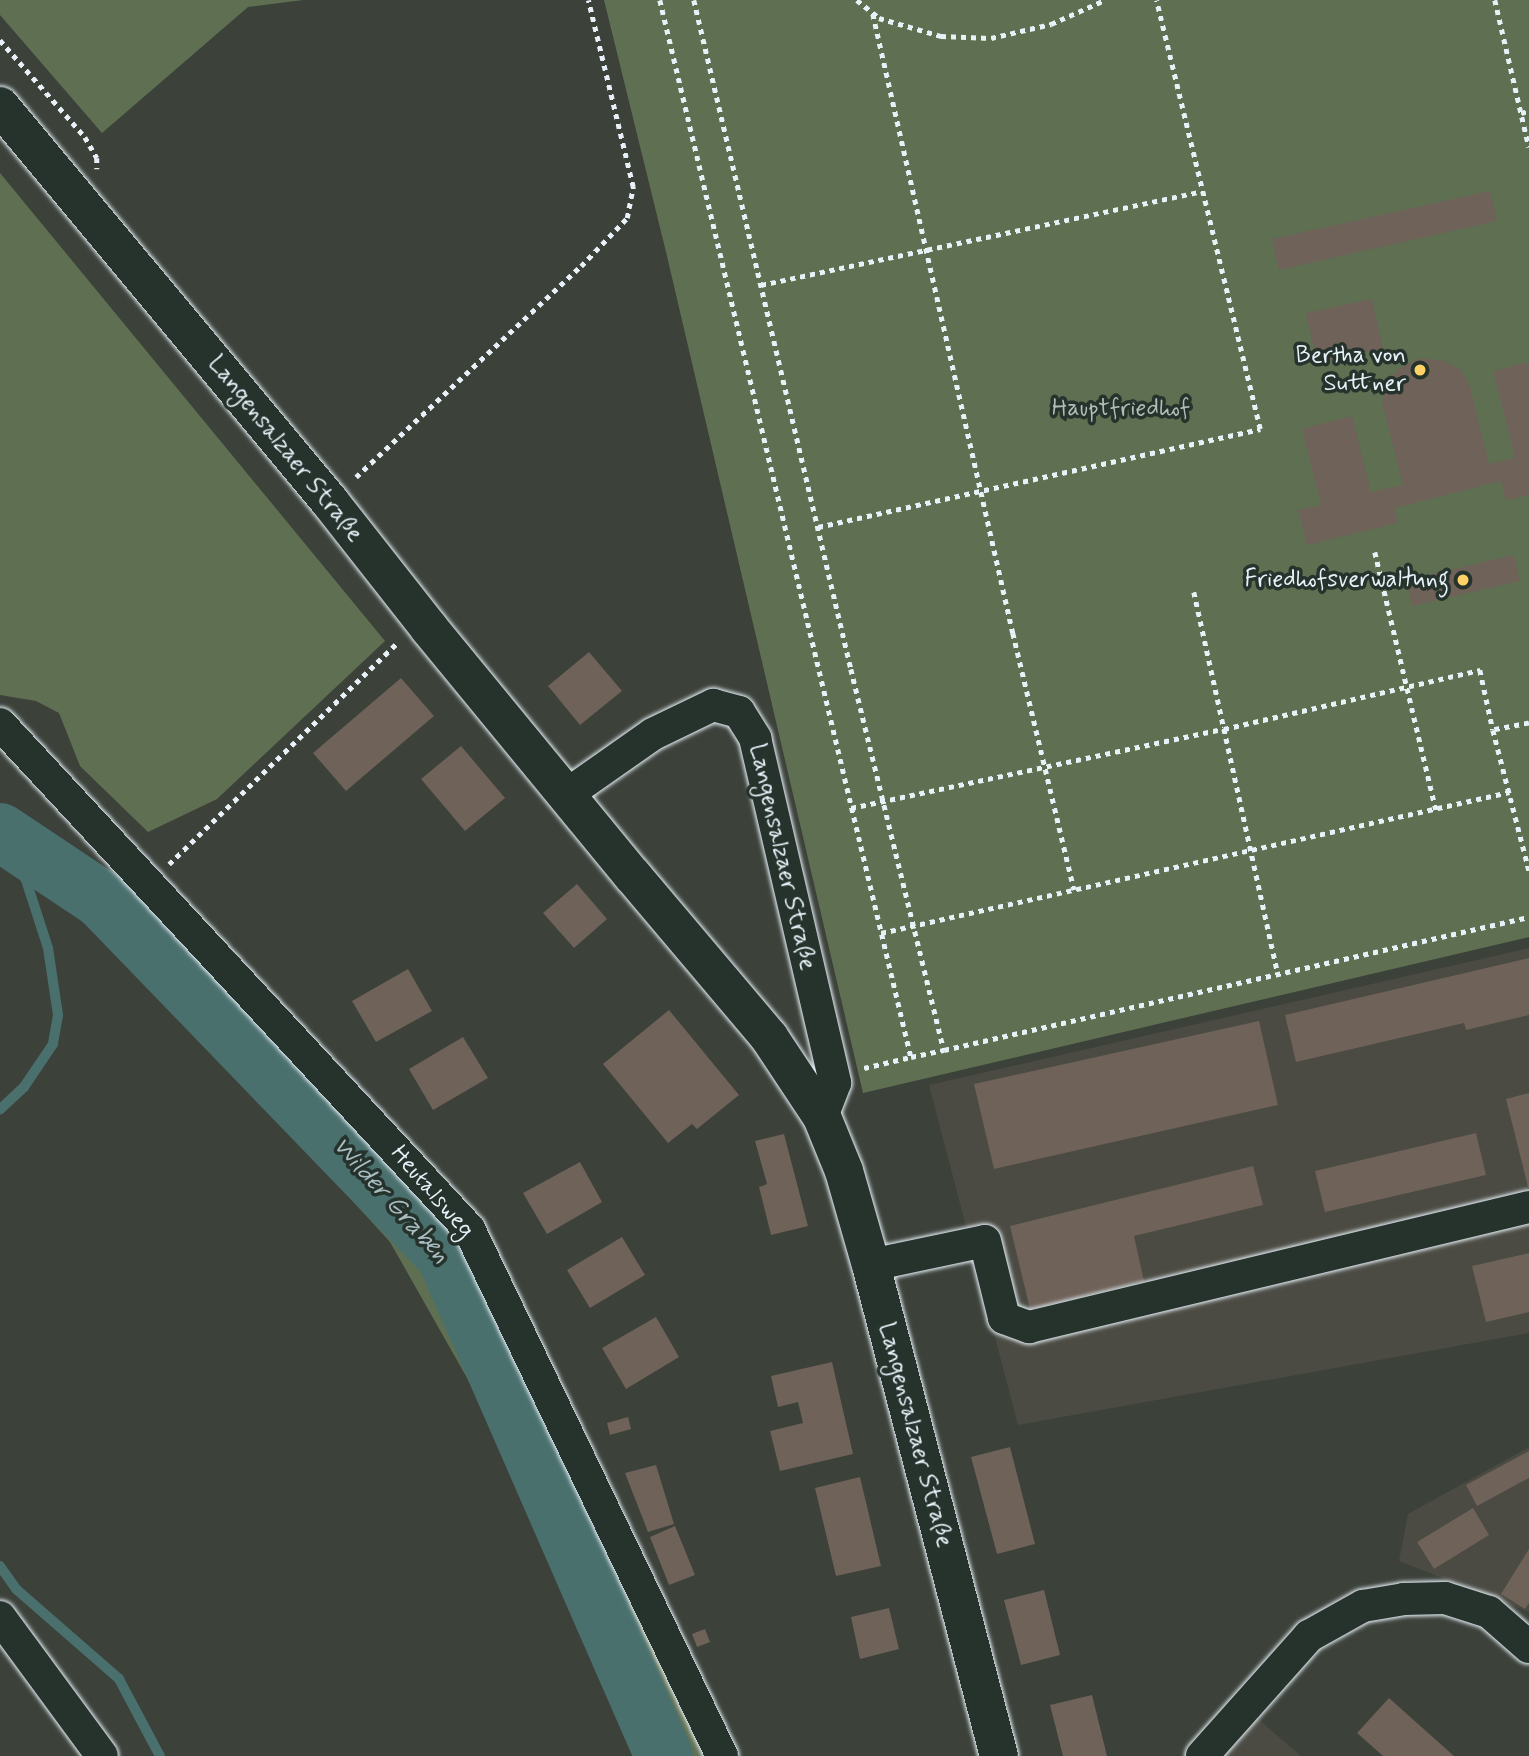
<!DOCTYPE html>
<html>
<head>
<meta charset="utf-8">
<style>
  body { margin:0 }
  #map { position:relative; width:1529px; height:1756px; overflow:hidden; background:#3c413a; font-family:Mynerve,sans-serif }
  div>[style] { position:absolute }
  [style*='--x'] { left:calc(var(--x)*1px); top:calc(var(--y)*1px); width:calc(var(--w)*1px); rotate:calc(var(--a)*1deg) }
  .built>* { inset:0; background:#4b4b43 }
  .green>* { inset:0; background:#5f7052 }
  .stream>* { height:10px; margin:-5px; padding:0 5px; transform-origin:5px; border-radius:5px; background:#4a706e }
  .river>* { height:58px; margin:-29px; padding:0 29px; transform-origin:29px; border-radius:29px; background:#4a706e }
  .building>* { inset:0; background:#6e6259 }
  .path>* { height:4.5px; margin-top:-2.25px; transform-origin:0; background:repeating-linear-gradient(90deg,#e8f1f8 0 5px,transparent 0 10px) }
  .roads { filter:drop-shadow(0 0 2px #e8f1f8) drop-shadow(0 0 2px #e8f1f8) }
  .minor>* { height:32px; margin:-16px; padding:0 16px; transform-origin:16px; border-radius:16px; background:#26332d }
  .major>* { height:38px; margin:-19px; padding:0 19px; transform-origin:19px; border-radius:19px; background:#26332d }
  .dots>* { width:19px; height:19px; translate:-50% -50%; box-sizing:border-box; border:4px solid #26332d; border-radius:50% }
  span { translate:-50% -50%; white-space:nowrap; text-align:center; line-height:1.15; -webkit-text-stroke:7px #26332d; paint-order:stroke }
  .poi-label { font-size:24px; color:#e8f1f8 }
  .right { translate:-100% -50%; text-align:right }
  .park-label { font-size:24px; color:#b1bdb6 }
  .street-label { font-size:24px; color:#e8f1f8 }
  .water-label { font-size:26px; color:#a9bdc1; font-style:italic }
</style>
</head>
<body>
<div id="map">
  <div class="built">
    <div style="clip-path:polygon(1529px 948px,1529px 1333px,1018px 1425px,929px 1085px)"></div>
    <div style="clip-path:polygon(1529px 1447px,1529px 1612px,1399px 1561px,1408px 1514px)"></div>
    <div style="clip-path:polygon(1256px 1717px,1301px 1756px,1224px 1756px)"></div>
  </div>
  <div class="green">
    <div style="clip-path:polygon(0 0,303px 0,248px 7px,102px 133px,0 15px)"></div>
    <div style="clip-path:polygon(604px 0,1529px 0,1529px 937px,863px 1093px,666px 252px)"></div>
    <div style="clip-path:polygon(0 173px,385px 641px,217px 799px,148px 832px,80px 766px,59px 713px,36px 701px,0 695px)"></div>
    <div style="clip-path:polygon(188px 952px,369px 1137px,458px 1242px,709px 1756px,647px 1756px,550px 1535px,475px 1392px,390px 1242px,149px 977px)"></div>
  </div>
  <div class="stream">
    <div style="--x:0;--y:834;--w:53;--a:60.5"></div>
    <div style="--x:26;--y:880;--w:71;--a:72.1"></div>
    <div style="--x:48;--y:948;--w:68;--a:81.5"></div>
    <div style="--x:58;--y:1015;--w:29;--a:100"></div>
    <div style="--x:53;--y:1044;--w:52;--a:124"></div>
    <div style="--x:24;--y:1087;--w:33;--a:137"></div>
    <div style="--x:0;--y:1566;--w:28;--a:55"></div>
    <div style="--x:16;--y:1589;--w:137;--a:41.1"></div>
    <div style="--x:119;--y:1679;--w:87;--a:62"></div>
  </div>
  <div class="river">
    <div style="--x:0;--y:832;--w:123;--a:33.7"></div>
    <div style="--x:102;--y:900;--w:494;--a:46"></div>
    <div style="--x:445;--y:1255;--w:547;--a:66.39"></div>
  </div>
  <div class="building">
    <div style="clip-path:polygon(1490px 191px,1497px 221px,1279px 270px,1272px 239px)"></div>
    <div style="clip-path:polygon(1372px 299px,1383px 349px,1317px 364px,1306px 313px)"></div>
    <div style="clip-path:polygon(1420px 358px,1445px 361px,1461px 370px,1470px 387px,1489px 464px,1515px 458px,1493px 371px,1529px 362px,1529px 495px,1506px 500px,1501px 481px,1395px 508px,1398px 523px,1307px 545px,1298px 510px,1321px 505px,1302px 429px,1352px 416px,1371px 492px,1403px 485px,1382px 402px,1385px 385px,1398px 369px)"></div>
    <div style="clip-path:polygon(1514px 555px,1520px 581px,1412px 606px,1406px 580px)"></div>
    <div style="clip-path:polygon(589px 652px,622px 691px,580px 725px,548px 686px)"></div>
    <div style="clip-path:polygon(401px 678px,434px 716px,346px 791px,313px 753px)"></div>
    <div style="clip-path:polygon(461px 746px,505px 798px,465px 831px,421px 779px)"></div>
    <div style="clip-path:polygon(577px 884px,607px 919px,574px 948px,543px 913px)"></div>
    <div style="clip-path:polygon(1529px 958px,1529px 1015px,1466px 1030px,1464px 1023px,1296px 1062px,1285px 1015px)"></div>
    <div style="clip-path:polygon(408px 969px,432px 1011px,376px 1042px,352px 1001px)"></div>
    <div style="clip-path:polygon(669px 1010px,739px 1095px,697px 1129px,692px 1124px,668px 1143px,603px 1064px)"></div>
    <div style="clip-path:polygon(1259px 1021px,1278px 1105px,994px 1169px,974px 1084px)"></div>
    <div style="clip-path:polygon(463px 1037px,488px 1078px,433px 1110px,409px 1069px)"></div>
    <div style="clip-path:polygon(1529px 1093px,1529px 1187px,1528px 1187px,1506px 1099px)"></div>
    <div style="clip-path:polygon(1476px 1133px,1486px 1175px,1325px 1212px,1315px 1171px)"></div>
    <div style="clip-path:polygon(784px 1134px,808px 1226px,771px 1235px,759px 1187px,767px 1184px,755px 1141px)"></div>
    <div style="clip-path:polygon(580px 1162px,602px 1202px,547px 1234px,523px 1193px)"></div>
    <div style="clip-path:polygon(1253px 1166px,1263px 1205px,1134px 1236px,1144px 1281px,1030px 1309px,1010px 1226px)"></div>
    <div style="clip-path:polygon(622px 1237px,645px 1275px,590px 1308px,567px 1270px)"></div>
    <div style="clip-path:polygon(1529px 1253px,1529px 1312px,1486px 1322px,1472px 1266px)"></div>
    <div style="clip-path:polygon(656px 1317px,679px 1357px,626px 1389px,602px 1348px)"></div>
    <div style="clip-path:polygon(832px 1362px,853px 1454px,780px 1471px,770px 1431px,803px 1423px,798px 1402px,778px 1407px,771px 1376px)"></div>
    <div style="clip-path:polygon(628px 1417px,631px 1429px,610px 1435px,607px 1423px)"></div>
    <div style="clip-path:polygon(1010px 1447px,1035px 1544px,997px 1554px,971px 1457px)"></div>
    <div style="clip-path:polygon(1529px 1451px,1529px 1478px,1477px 1506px,1466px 1485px)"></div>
    <div style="clip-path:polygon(656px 1465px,674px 1524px,648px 1532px,625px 1473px)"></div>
    <div style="clip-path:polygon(860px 1477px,881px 1566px,836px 1576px,815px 1488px)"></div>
    <div style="clip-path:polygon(1473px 1508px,1489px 1535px,1434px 1569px,1417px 1542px)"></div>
    <div style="clip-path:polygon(675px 1526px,695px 1575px,669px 1585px,650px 1537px)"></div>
    <div style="clip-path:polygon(1529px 1549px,1529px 1603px,1525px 1609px,1501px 1594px)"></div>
    <div style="clip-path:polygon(1044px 1590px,1060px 1655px,1021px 1665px,1004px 1600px)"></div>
    <div style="clip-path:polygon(889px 1608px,899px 1649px,860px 1659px,851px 1617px)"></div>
    <div style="clip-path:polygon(705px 1629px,710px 1642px,697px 1647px,692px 1634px)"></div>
    <div style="clip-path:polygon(1092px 1695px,1107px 1756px,1063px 1756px,1050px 1705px)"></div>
    <div style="clip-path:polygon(1389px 1698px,1454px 1756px,1383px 1756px,1357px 1733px)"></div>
  </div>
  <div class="path">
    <div style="--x:660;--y:0;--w:1086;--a:76.64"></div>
    <div style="--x:911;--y:1057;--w:34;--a:-12"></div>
    <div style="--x:694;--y:0;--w:687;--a:76.79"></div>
    <div style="--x:851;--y:669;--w:392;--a:76.3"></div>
    <div style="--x:944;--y:1050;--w:600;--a:-12.81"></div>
    <div style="--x:857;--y:0;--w:28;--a:39"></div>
    <div style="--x:879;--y:18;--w:65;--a:16.2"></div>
    <div style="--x:941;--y:36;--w:50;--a:2.3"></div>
    <div style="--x:991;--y:38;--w:62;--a:-13.1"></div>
    <div style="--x:1051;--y:24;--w:59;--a:-24"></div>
    <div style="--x:1495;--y:0;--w:151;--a:77"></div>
    <div style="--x:873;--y:14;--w:635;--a:77.26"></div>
    <div style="--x:1013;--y:633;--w:264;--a:76.6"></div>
    <div style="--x:0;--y:40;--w:129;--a:48.8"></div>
    <div style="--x:85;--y:137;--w:24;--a:60"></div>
    <div style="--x:97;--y:158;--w:11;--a:90"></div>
    <div style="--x:1521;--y:113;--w:8;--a:-14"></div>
    <div style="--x:761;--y:285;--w:449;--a:-12"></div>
    <div style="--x:356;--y:477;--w:308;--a:-43.2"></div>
    <div style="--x:581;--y:266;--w:66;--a:-46.2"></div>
    <div style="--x:627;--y:218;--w:32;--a:-79"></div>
    <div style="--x:633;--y:187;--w:192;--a:-103.5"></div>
    <div style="--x:818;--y:527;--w:453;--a:-12.5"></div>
    <div style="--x:1260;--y:429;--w:441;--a:-103.6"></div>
    <div style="--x:1375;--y:552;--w:265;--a:76.7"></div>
    <div style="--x:1194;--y:592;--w:391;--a:77.6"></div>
    <div style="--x:1529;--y:723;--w:37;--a:169"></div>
    <div style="--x:1493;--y:730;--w:145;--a:75.6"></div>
    <div style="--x:851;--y:808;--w:381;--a:-12"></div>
    <div style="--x:1224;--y:729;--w:263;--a:-13"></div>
    <div style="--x:1480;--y:670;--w:61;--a:77.8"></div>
    <div style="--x:169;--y:864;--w:318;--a:-44.1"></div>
    <div style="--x:881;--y:933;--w:644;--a:-12.65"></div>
    <div style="--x:864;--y:1068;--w:48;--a:-13.2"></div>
  </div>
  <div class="roads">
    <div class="minor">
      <div style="--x:0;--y:724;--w:689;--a:47.12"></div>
      <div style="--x:469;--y:1229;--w:585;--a:64.36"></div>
      <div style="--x:566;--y:795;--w:106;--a:-35"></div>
      <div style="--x:653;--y:734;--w:67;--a:-25.8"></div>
      <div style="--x:713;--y:705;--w:27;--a:15"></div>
      <div style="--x:739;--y:712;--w:31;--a:58"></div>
      <div style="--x:755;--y:738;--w:354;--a:76.9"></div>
      <div style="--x:835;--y:1083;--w:36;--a:111"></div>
      <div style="--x:871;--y:1265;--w:116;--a:-11.9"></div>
      <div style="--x:985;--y:1241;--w:79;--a:76.1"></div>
      <div style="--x:1004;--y:1318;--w:27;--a:20"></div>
      <div style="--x:1029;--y:1327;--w:514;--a:-13.5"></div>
      <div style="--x:0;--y:1617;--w:172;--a:53.7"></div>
      <div style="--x:1202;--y:1756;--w:161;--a:-48.3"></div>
      <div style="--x:1309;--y:1636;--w:62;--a:-29.1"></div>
      <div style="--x:1363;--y:1606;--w:42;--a:-9.7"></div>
      <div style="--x:1404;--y:1599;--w:41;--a:-1.4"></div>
      <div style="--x:1445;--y:1598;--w:46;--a:17.7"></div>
      <div style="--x:1489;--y:1612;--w:53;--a:41.2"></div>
    </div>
    <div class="major">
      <div style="--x:0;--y:106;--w:515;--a:50.19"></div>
      <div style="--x:330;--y:502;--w:160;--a:51.8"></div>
      <div style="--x:429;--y:628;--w:321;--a:50.6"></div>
      <div style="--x:633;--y:876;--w:211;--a:49.8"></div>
      <div style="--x:769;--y:1037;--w:96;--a:56.5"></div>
      <div style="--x:822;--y:1117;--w:58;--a:67.8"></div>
      <div style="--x:844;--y:1171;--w:98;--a:74"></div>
      <div style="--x:871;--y:1265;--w:507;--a:75.39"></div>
    </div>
  </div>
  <div class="dots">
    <div style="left:1420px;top:370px;background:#ffd166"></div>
    <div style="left:1463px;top:580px;background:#ffd166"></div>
  </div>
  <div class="poi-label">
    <span class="right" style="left:1406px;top:370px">Bertha von<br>Suttner</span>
    <span class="right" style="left:1449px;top:580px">Friedhofsverwaltung</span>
  </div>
  <div class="park-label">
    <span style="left:1121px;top:409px">Hauptfriedhof</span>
  </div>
  <div class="street-label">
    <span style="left:285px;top:449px;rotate:51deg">Langensalzaer Straße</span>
    <span style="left:782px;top:857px;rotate:77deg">Langensalzaer Straße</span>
    <span style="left:432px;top:1192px;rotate:49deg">Heutalsweg</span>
    <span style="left:915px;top:1435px;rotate:75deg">Langensalzaer Straße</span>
  </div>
  <div class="water-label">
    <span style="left:390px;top:1201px;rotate:48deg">Wilder Graben</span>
  </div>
</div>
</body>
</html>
